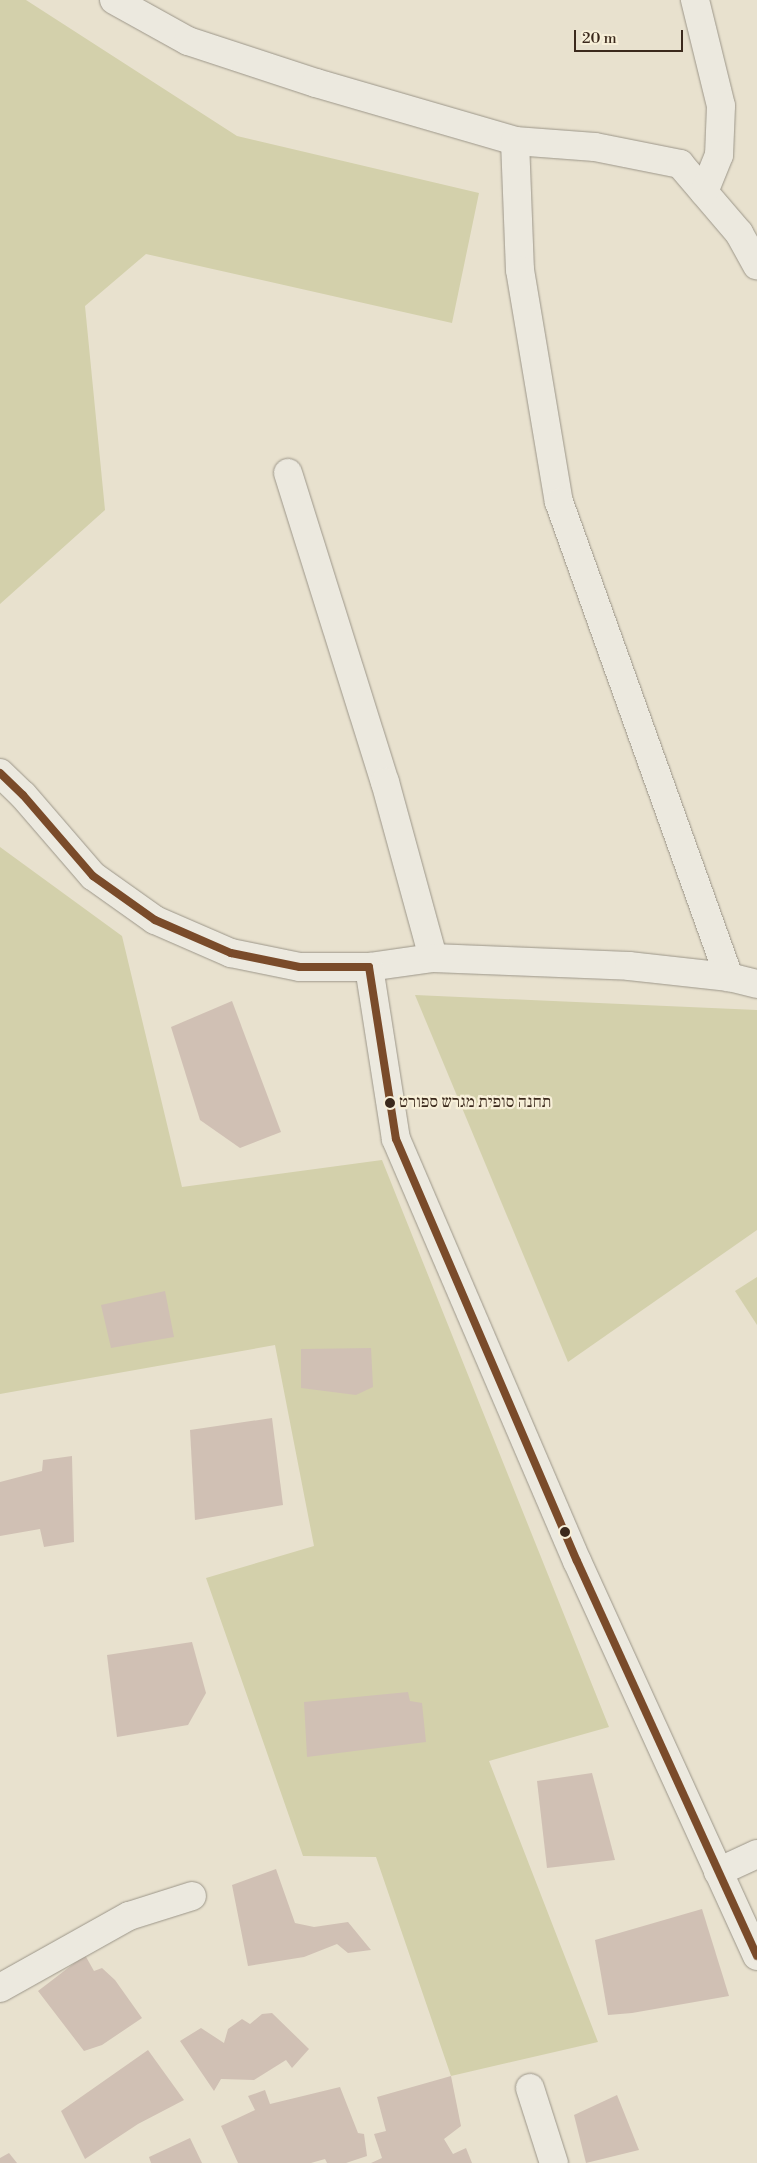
<!DOCTYPE html>
<html>
<head>
<meta charset="utf-8">
<style>
  body { margin:0 }
  #map { position:relative; width:757px; height:2163px; overflow:hidden; background:#e8e1ce; font-family:"Libre Bodoni","Frank Ruhl Libre",serif }
  div>[style] { position:absolute }
  [style*='--x'] { left:calc(var(--x)*1px); top:calc(var(--y)*1px); width:calc(var(--w)*1px); rotate:calc(var(--a)*1deg) }
  .green>* { inset:0; background:#d3d0ab }
  .building>* { inset:0; background:#d0c0b4 }
  .roads { filter:drop-shadow(0 0 1px #9c9689) drop-shadow(0 0 1px #9c9689) }
  .street>* { height:28px; margin:-14px; padding:0 14px; transform-origin:14px; border-radius:14px; background:#ece9df }
  .bus-1>* { height:8px; margin:-4px; padding:0 4px; transform-origin:4px; border-radius:4px; background:#7a4b2a }
  .dots>* { width:14px; height:14px; translate:-50% -50%; box-sizing:border-box; border:2px solid #f7efd8; border-radius:50% }
  span { translate:-50% -50%; white-space:nowrap; text-align:center; line-height:1.15; -webkit-text-stroke:4.5px #f7efd8; paint-order:stroke }
  .bus-label { font-size:17px; color:#3b291c }
  .left { translate:0 -50%; text-align:left }
  .scale { position:absolute; left:574px; top:30px; width:109px; height:22px; box-sizing:border-box; border:2px solid #3b291c; border-top:0; padding-left:6px; font-size:15px; line-height:18px; white-space:nowrap; color:#3b291c; -webkit-text-stroke:4px #f7efd8; paint-order:stroke }
</style>
</head>
<body>
<div id="map">
  <div class="green">
    <div style="clip-path:polygon(0 0,26px 0,237px 136px,479px 193px,452px 323px,146px 254px,85px 306px,105px 510px,0 604px)"></div>
    <div style="clip-path:polygon(0 847px,122px 936px,182px 1187px,382px 1160px,609px 1727px,489px 1761px,598px 2042px,451px 2076px,376px 1857px,303px 1856px,206px 1578px,314px 1546px,275px 1345px,0 1394px)"></div>
    <div style="clip-path:polygon(415px 995px,757px 1010px,757px 1230px,568px 1362px)"></div>
    <div style="clip-path:polygon(757px 1277px,757px 1325px,735px 1291px)"></div>
  </div>
  <div class="building">
    <div style="clip-path:polygon(232px 1001px,281px 1132px,240px 1148px,200px 1120px,171px 1027px)"></div>
    <div style="clip-path:polygon(165px 1291px,174px 1337px,111px 1348px,101px 1305px)"></div>
    <div style="clip-path:polygon(371px 1348px,373px 1387px,356px 1395px,301px 1388px,301px 1349px)"></div>
    <div style="clip-path:polygon(272px 1418px,283px 1505px,195px 1520px,190px 1430px)"></div>
    <div style="clip-path:polygon(72px 1456px,74px 1542px,44px 1547px,40px 1529px,0 1536px,0 1482px,42px 1471px,43px 1460px)"></div>
    <div style="clip-path:polygon(192px 1642px,206px 1693px,188px 1725px,117px 1737px,107px 1655px)"></div>
    <div style="clip-path:polygon(408px 1692px,410px 1701px,422px 1703px,426px 1742px,307px 1757px,304px 1702px)"></div>
    <div style="clip-path:polygon(592px 1773px,615px 1860px,547px 1868px,537px 1781px)"></div>
    <div style="clip-path:polygon(276px 1869px,295px 1923px,314px 1927px,348px 1922px,371px 1950px,348px 1953px,337px 1944px,304px 1957px,248px 1966px,232px 1885px)"></div>
    <div style="clip-path:polygon(702px 1909px,729px 1996px,632px 2013px,608px 2015px,595px 1940px)"></div>
    <div style="clip-path:polygon(85px 1955px,94px 1971px,102px 1968px,115px 1980px,142px 2018px,102px 2045px,84px 2051px,38px 1991px)"></div>
    <div style="clip-path:polygon(272px 2013px,309px 2049px,292px 2068px,286px 2060px,254px 2080px,221px 2079px,214px 2091px,180px 2041px,201px 2028px,224px 2043px,228px 2029px,242px 2019px,250px 2024px,262px 2014px)"></div>
    <div style="clip-path:polygon(148px 2050px,184px 2100px,138px 2124px,85px 2159px,61px 2111px)"></div>
    <div style="clip-path:polygon(451px 2076px,461px 2126px,444px 2139px,453px 2154px,466px 2148px,472px 2163px,371px 2163px,382px 2158px,374px 2134px,386px 2131px,377px 2097px)"></div>
    <div style="clip-path:polygon(340px 2087px,358px 2133px,364px 2134px,367px 2156px,346px 2163px,327px 2163px,325px 2159px,311px 2163px,238px 2163px,221px 2126px,255px 2110px,248px 2096px,265px 2090px,270px 2104px)"></div>
    <div style="clip-path:polygon(617px 2095px,639px 2150px,586px 2163px,574px 2115px)"></div>
    <div style="clip-path:polygon(190px 2138px,202px 2163px,151px 2163px,149px 2157px)"></div>
    <div style="clip-path:polygon(9px 2153px,17px 2163px,0 2163px,0 2158px)"></div>
  </div>
  <div class="roads">
    <div class="street">
      <div style="--x:114;--y:0;--w:85;--a:29"></div>
      <div style="--x:188;--y:41;--w:135;--a:18.2"></div>
      <div style="--x:316;--y:83;--w:207;--a:16.2"></div>
      <div style="--x:515;--y:141;--w:80;--a:4.3"></div>
      <div style="--x:595;--y:147;--w:87;--a:11.3"></div>
      <div style="--x:680;--y:164;--w:91;--a:49.5"></div>
      <div style="--x:739;--y:233;--w:37;--a:61"></div>
      <div style="--x:695;--y:0;--w:109;--a:76.2"></div>
      <div style="--x:721;--y:106;--w:49;--a:92.3"></div>
      <div style="--x:719;--y:155;--w:40;--a:112"></div>
      <div style="--x:515;--y:141;--w:129;--a:87.8"></div>
      <div style="--x:520;--y:270;--w:235;--a:80.5"></div>
      <div style="--x:559;--y:502;--w:505;--a:70.31"></div>
      <div style="--x:288;--y:473;--w:324;--a:72.6"></div>
      <div style="--x:385;--y:782;--w:182;--a:74.7"></div>
      <div style="--x:0;--y:773;--w:32;--a:44"></div>
      <div style="--x:23;--y:795;--w:107;--a:49.2"></div>
      <div style="--x:93;--y:876;--w:76;--a:35.4"></div>
      <div style="--x:155;--y:920;--w:83;--a:23.5"></div>
      <div style="--x:231;--y:953;--w:70;--a:11.5"></div>
      <div style="--x:300;--y:967;--w:69;--a:0"></div>
      <div style="--x:369;--y:967;--w:65;--a:-8"></div>
      <div style="--x:433;--y:958;--w:196;--a:2.3"></div>
      <div style="--x:629;--y:966;--w:101;--a:6.3"></div>
      <div style="--x:729;--y:977;--w:29;--a:14"></div>
      <div style="--x:369;--y:967;--w:174;--a:81.1"></div>
      <div style="--x:396;--y:1139;--w:459;--a:66.8"></div>
      <div style="--x:577;--y:1561;--w:434;--a:65.5"></div>
      <div style="--x:718;--y:1872;--w:43;--a:-24.8"></div>
      <div style="--x:0;--y:1988;--w:148;--a:-29.2"></div>
      <div style="--x:129;--y:1916;--w:66;--a:-17.6"></div>
      <div style="--x:530;--y:2088;--w:79;--a:72.3"></div>
    </div>
  </div>
  <div class="bus-1">
    <div style="--x:0;--y:773;--w:32;--a:44"></div>
    <div style="--x:23;--y:795;--w:107;--a:49.2"></div>
    <div style="--x:93;--y:876;--w:76;--a:35.4"></div>
    <div style="--x:155;--y:920;--w:83;--a:23.5"></div>
    <div style="--x:231;--y:953;--w:70;--a:11.5"></div>
    <div style="--x:300;--y:967;--w:69;--a:0"></div>
    <div style="--x:369;--y:967;--w:174;--a:81.1"></div>
    <div style="--x:396;--y:1139;--w:459;--a:66.8"></div>
    <div style="--x:577;--y:1561;--w:434;--a:65.5"></div>
  </div>
  <div class="dots">
    <div style="left:390px;top:1103px;background:#3b291c"></div>
    <div style="left:565px;top:1532px;background:#3b291c"></div>
  </div>
  <div class="bus-label">
    <span class="left" style="left:399px;top:1103px">תחנה סופית מגרש ספורט</span>
  </div>
  <div class="scale">20 m</div>
</div>
</body>
</html>
